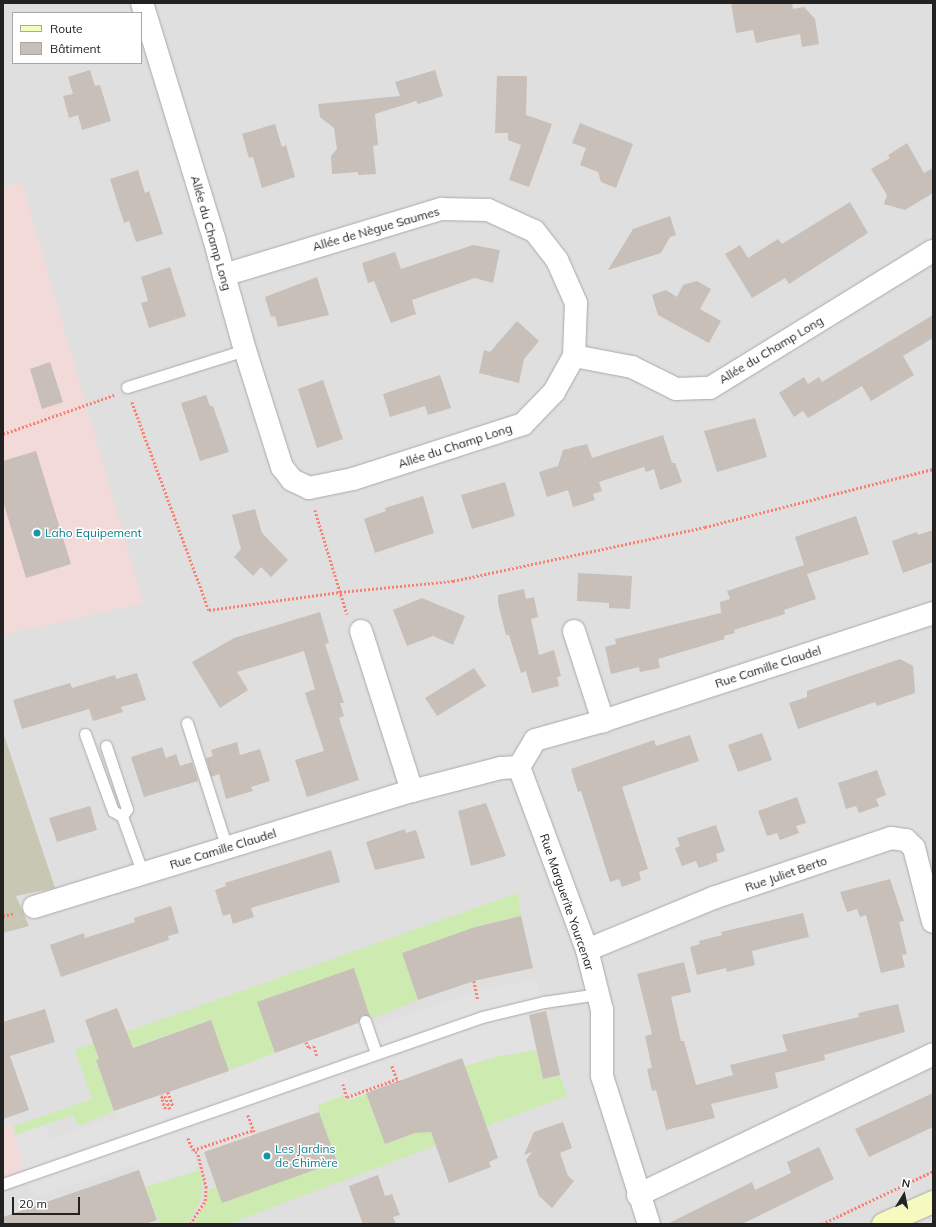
<!DOCTYPE html>
<html>
<head>
<meta charset="utf-8">
<style>
  body { margin:0 }
  #map { position:relative; width:936px; height:1227px; overflow:hidden; background:#f2efe9; font-family:Mulish,sans-serif }
  div>[style] { position:absolute }
  [style*='--x'] { left:calc(var(--x)*1px); top:calc(var(--y)*1px); width:calc(var(--w)*1px); rotate:calc(var(--a)*1deg) }
  .residential>* { inset:0; background:#e0dfdf }
  .commercial>* { inset:0; background:#f2dad9 }
  .construction>* { inset:0; background:#c7c7b4 }
  .grass>* { inset:0; background:#cdebb0 }
  .parking>* { inset:0; background:#e2e2e2 }
  .building>* { inset:0; background:#c7bfb8 }
  .path>* { height:2.5px; margin-top:-1.25px; transform-origin:0; background:repeating-linear-gradient(90deg,#fa8072 0 2px,transparent 0 4px) }
  .roads { filter:drop-shadow(0 0 1px #a9a9a9) drop-shadow(0 0 1px #a9a9a9) }
  .lane>* { height:11px; margin:-5.5px; padding:0 5.5px; transform-origin:5.5px; border-radius:5.5px; background:#fff }
  .street>* { height:22px; margin:-11px; padding:0 11px; transform-origin:11px; border-radius:11px; background:#fff }
  .secondary>* { height:22px; margin:-11px; padding:0 11px; transform-origin:11px; border-radius:11px; background:#f7fabf }
  .dots>* { width:11px; height:11px; translate:-50% -50%; box-sizing:border-box; border:2px solid #fff; border-radius:50% }
  span { translate:-50% -50%; white-space:nowrap; text-align:center; line-height:1.15; -webkit-text-stroke:3px #fff; paint-order:stroke }
  .street-label { font-size:12px; color:#222 }
  .culture-label { font-size:12px; color:#0d838f }
  .left { translate:0 -50%; text-align:left }
  .frame { position:absolute; inset:0; border:4px solid #222; pointer-events:none }
  .legend { position:absolute; left:12px; top:12px; width:130px; height:52px; box-sizing:border-box; background:#fff; border:1px solid #a7a7a7; margin:0; padding:5px 7px; list-style:none; font-size:12px; color:#222 }
  .legend li { display:flex; align-items:center; gap:8px; height:20px }
  .legend b { width:20px; border:1px solid #a7a7a7 }
  .north { position:absolute; left:884px; top:1175px; width:40px; height:40px; -webkit-text-stroke:3px #fff; paint-order:stroke; rotate:10deg; font-size:11px; font-weight:700; line-height:16px; text-align:center; color:#222 }
  .north::after { content:''; display:block; margin:auto; width:14px; height:18px; background:#222; clip-path:polygon(50% 0,100% 100%,50% 72%,0 100%) }
  .scale { position:absolute; left:12px; top:1197px; width:68px; height:18px; box-sizing:border-box; border:2px solid #222; border-top:0; padding-left:5px; font-size:12px; line-height:14px; white-space:nowrap; color:#222; -webkit-text-stroke:3px #fff; paint-order:stroke }
</style>
</head>
<body>
<div id="map">
  <div class="residential">
    <div style="clip-path:polygon(evenodd,3px 3px,933px 3px,933px 1224px,3px 1224px,3px 3px,13px 13px,141px 13px,141px 63px,13px 63px,13px 13px)"></div>
  </div>
  <div class="commercial">
    <div style="clip-path:polygon(22px 183px,143px 603px,3px 635px,3px 186px)"></div>
    <div style="clip-path:polygon(12px 1123px,23px 1168px,3px 1185px,3px 1125px)"></div>
  </div>
  <div class="construction">
    <div style="clip-path:polygon(3px 732px,55px 888px,16px 896px,29px 926px,3px 933px)"></div>
  </div>
  <div class="grass">
    <div style="clip-path:polygon(518px 893px,521px 916px,476px 926px,477px 931px,464px 932px,402px 952px,418px 1000px,371px 1019px,356px 977px,275px 1053px,229px 1071px,210px 1020px,96px 1060px,114px 1111px,78px 1126px,73px 1115px,15px 1135px,14px 1126px,92px 1099px,75px 1050px)"></div>
    <div style="clip-path:polygon(536px 1050px,543px 1079px,560px 1075px,567px 1096px,228px 1224px,193px 1223px,203px 1209px,209px 1189px,337px 1162px,317px 1105px,344px 1095px,347px 1101px,366px 1093px,385px 1144px,480px 1108px,465px 1066px,499px 1056px)"></div>
    <div style="clip-path:polygon(199px 1170px,203px 1181px,201px 1199px,190px 1220px,185px 1224px,160px 1224px,145px 1187px)"></div>
  </div>
  <div class="parking">
    <div style="clip-path:polygon(536px 979px,546px 1011px,529px 1015px,536px 1050px,499px 1056px,465px 1066px,462px 1058px,347px 1101px,344px 1095px,318px 1105px,319px 1112px,194px 1156px,199px 1170px,145px 1187px,137px 1165px,34px 1197px,25px 1177px,15px 1135px,45px 1125px,50px 1139px,109px 1118px,111px 1121px,117px 1119px,114px 1111px,371px 1019px,374px 1026px,479px 991px)"></div>
  </div>
  <div class="building">
    <div style="clip-path:polygon(731px 3px,792px 3px,793px 9px,804px 7px,815px 19px,819px 44px,802px 47px,800px 34px,756px 43px,753px 30px,736px 33px)"></div>
    <div style="clip-path:polygon(90px 70px,95px 86px,100px 85px,111px 121px,82px 130px,78px 115px,69px 118px,63px 96px,73px 94px,68px 77px)"></div>
    <div style="clip-path:polygon(435px 70px,443px 96px,418px 104px,416px 101px,375px 114px,378px 145px,373px 146px,376px 174px,358px 175px,358px 172px,332px 174px,331px 156px,337px 149px,334px 128px,320px 117px,318px 104px,400px 96px,395px 82px)"></div>
    <div style="clip-path:polygon(497px 76px,527px 76px,526px 115px,552px 124px,529px 187px,509px 180px,521px 145px,508px 140px,508px 133px,495px 133px)"></div>
    <div style="clip-path:polygon(580px 123px,633px 144px,616px 188px,601px 182px,598px 172px,580px 165px,586px 148px,572px 143px)"></div>
    <div style="clip-path:polygon(275px 124px,282px 147px,286px 145px,295px 177px,262px 188px,253px 157px,249px 158px,242px 134px)"></div>
    <div style="clip-path:polygon(907px 143px,924px 173px,933px 168px,933px 193px,905px 210px,884px 204px,887px 195px,871px 169px,890px 158px,888px 155px)"></div>
    <div style="clip-path:polygon(138px 170px,145px 193px,149px 191px,163px 234px,136px 242px,129px 221px,124px 223px,110px 179px)"></div>
    <div style="clip-path:polygon(850px 202px,868px 233px,789px 284px,785px 278px,752px 298px,725px 254px,740px 245px,748px 258px,778px 239px,782px 244px)"></div>
    <div style="clip-path:polygon(670px 216px,676px 235px,670px 237px,661px 253px,608px 270px,633px 229px)"></div>
    <div style="clip-path:polygon(473px 245px,500px 250px,493px 283px,475px 278px,412px 300px,416px 314px,391px 323px,374px 281px,368px 283px,362px 263px,395px 252px,401px 269px)"></div>
    <div style="clip-path:polygon(170px 267px,186px 316px,149px 328px,141px 303px,148px 301px,141px 277px)"></div>
    <div style="clip-path:polygon(317px 277px,329px 315px,278px 327px,275px 316px,271px 317px,265px 297px)"></div>
    <div style="clip-path:polygon(697px 281px,711px 289px,700px 309px,721px 321px,709px 343px,658px 315px,652px 295px,666px 290px,677px 297px,683px 285px)"></div>
    <div style="clip-path:polygon(933px 315px,933px 338px,903px 356px,914px 375px,871px 401px,862px 386px,808px 418px,803px 411px,794px 417px,779px 393px,804px 377px,808px 384px,819px 377px,822px 382px)"></div>
    <div style="clip-path:polygon(517px 321px,539px 341px,524px 359px,519px 383px,479px 373px,484px 350px,490px 352px)"></div>
    <div style="clip-path:polygon(50px 362px,63px 402px,42px 409px,30px 369px)"></div>
    <div style="clip-path:polygon(440px 375px,451px 408px,428px 415px,425px 406px,390px 417px,383px 394px)"></div>
    <div style="clip-path:polygon(323px 380px,343px 439px,317px 448px,298px 389px)"></div>
    <div style="clip-path:polygon(206px 395px,210px 406px,213px 406px,229px 452px,200px 461px,181px 403px)"></div>
    <div style="clip-path:polygon(755px 418px,767px 457px,717px 472px,704px 431px)"></div>
    <div style="clip-path:polygon(663px 435px,672px 463px,675px 463px,682px 482px,660px 490px,654px 469px,646px 472px,644px 467px,599px 482px,602px 491px,593px 494px,595px 500px,573px 507px,568px 490px,547px 497px,539px 472px,558px 466px,563px 450px,587px 444px,592px 458px)"></div>
    <div style="clip-path:polygon(36px 451px,71px 564px,26px 578px,3px 501px,3px 461px)"></div>
    <div style="clip-path:polygon(505px 482px,515px 516px,472px 529px,461px 495px)"></div>
    <div style="clip-path:polygon(423px 496px,434px 533px,375px 553px,364px 519px,386px 511px,385px 508px)"></div>
    <div style="clip-path:polygon(255px 509px,262px 533px,288px 560px,271px 577px,261px 567px,253px 576px,234px 557px,241px 549px,232px 515px)"></div>
    <div style="clip-path:polygon(856px 516px,869px 554px,807px 574px,816px 599px,784px 610px,785px 614px,734px 630px,735px 633px,724px 636px,725px 639px,658px 659px,660px 668px,640px 672px,639px 667px,611px 674px,605px 647px,616px 644px,615px 639px,721px 613px,720px 602px,730px 599px,727px 591px,804px 565px,795px 537px)"></div>
    <div style="clip-path:polygon(933px 530px,933px 562px,903px 573px,892px 541px,917px 532px,918px 535px)"></div>
    <div style="clip-path:polygon(578px 573px,632px 576px,630px 609px,609px 608px,609px 603px,577px 601px)"></div>
    <div style="clip-path:polygon(524px 589px,526px 599px,534px 597px,538px 617px,531px 619px,539px 655px,554px 650px,561px 676px,557px 677px,559px 686px,532px 693px,526px 671px,521px 673px,509px 635px,506px 635px,498px 603px,498px 595px)"></div>
    <div style="clip-path:polygon(422px 598px,465px 616px,453px 645px,433px 636px,407px 646px,393px 610px)"></div>
    <div style="clip-path:polygon(320px 612px,329px 643px,325px 644px,344px 703px,340px 703px,344px 716px,339px 718px,359px 780px,307px 797px,295px 760px,324px 751px,305px 693px,315px 689px,304px 651px,237px 672px,248px 690px,220px 708px,192px 662px,234px 638px)"></div>
    <div style="clip-path:polygon(900px 659px,913px 666px,915px 693px,877px 706px,875px 702px,798px 729px,789px 703px,807px 697px,807px 691px)"></div>
    <div style="clip-path:polygon(474px 668px,486px 686px,437px 716px,425px 698px)"></div>
    <div style="clip-path:polygon(137px 673px,146px 700px,121px 707px,123px 712px,93px 721px,89px 709px,22px 729px,13px 700px,70px 683px,72px 688px,115px 675px,116px 679px)"></div>
    <div style="clip-path:polygon(762px 733px,772px 760px,738px 772px,728px 745px)"></div>
    <div style="clip-path:polygon(690px 735px,699px 761px,622px 787px,648px 869px,639px 872px,641px 880px,622px 887px,619px 879px,610px 882px,581px 791px,578px 792px,571px 769px,654px 740px,656px 746px)"></div>
    <div style="clip-path:polygon(237px 742px,240px 755px,260px 749px,270px 781px,251px 787px,253px 791px,226px 799px,219px 774px,211px 777px,206px 758px,213px 756px,211px 750px)"></div>
    <div style="clip-path:polygon(162px 747px,166px 758px,176px 754px,180px 766px,192px 762px,198px 781px,144px 797px,131px 757px)"></div>
    <div style="clip-path:polygon(877px 770px,886px 795px,876px 799px,879px 806px,859px 813px,856px 806px,846px 809px,838px 783px)"></div>
    <div style="clip-path:polygon(797px 797px,806px 823px,796px 826px,799px 833px,780px 840px,777px 833px,767px 836px,758px 811px)"></div>
    <div style="clip-path:polygon(486px 803px,506px 856px,471px 866px,458px 811px)"></div>
    <div style="clip-path:polygon(90px 806px,97px 830px,57px 842px,49px 818px)"></div>
    <div style="clip-path:polygon(716px 825px,725px 851px,716px 854px,718px 861px,699px 868px,696px 861px,682px 866px,675px 848px,680px 846px,677px 838px)"></div>
    <div style="clip-path:polygon(405px 829px,406px 833px,416px 830px,425px 858px,375px 870px,366px 842px)"></div>
    <div style="clip-path:polygon(331px 850px,340px 882px,251px 908px,254px 917px,233px 924px,230px 914px,223px 916px,215px 890px,226px 886px,225px 883px)"></div>
    <div style="clip-path:polygon(890px 879px,904px 921px,899px 922px,907px 954px,902px 955px,905px 967px,881px 973px,866px 915px,860px 917px,857px 909px,847px 912px,840px 892px)"></div>
    <div style="clip-path:polygon(171px 906px,179px 933px,168px 936px,169px 940px,61px 977px,50px 945px,84px 933px,85px 938px,135px 922px,134px 918px)"></div>
    <div style="clip-path:polygon(803px 913px,809px 937px,752px 951px,755px 965px,727px 972px,726px 968px,697px 975px,690px 947px,700px 944px,699px 941px,722px 935px,721px 932px)"></div>
    <div style="clip-path:polygon(521px 916px,533px 968px,474px 981px,418px 1000px,402px 953px,475px 927px)"></div>
    <div style="clip-path:polygon(684px 962px,691px 992px,671px 997px,681px 1041px,684px 1041px,696px 1085px,733px 1075px,730px 1065px,787px 1051px,782px 1035px,859px 1017px,858px 1013px,898px 1004px,905px 1032px,824px 1055px,825px 1060px,775px 1073px,778px 1088px,711px 1104px,715px 1118px,666px 1130px,656px 1090px,652px 1091px,647px 1069px,652px 1068px,645px 1036px,652px 1034px,637px 974px)"></div>
    <div style="clip-path:polygon(354px 968px,370px 1017px,362px 1015px,358px 1023px,275px 1053px,257px 1002px)"></div>
    <div style="clip-path:polygon(117px 1008px,133px 1048px,211px 1020px,229px 1071px,114px 1111px,96px 1060px,99px 1059px,85px 1020px)"></div>
    <div style="clip-path:polygon(45px 1009px,55px 1042px,10px 1056px,29px 1110px,3px 1119px,3px 1022px)"></div>
    <div style="clip-path:polygon(546px 1011px,560px 1075px,543px 1079px,529px 1015px)"></div>
    <div style="clip-path:polygon(462px 1058px,498px 1158px,489px 1162px,491px 1167px,449px 1183px,431px 1132px,415px 1133px,385px 1144px,366px 1093px)"></div>
    <div style="clip-path:polygon(933px 1093px,933px 1127px,869px 1157px,855px 1129px)"></div>
    <div style="clip-path:polygon(319px 1112px,337px 1162px,222px 1203px,204px 1152px)"></div>
    <div style="clip-path:polygon(563px 1122px,572px 1148px,560px 1153px,568px 1176px,574px 1181px,552px 1208px,539px 1196px,526px 1160px,532px 1152px,524px 1155px,534px 1132px)"></div>
    <div style="clip-path:polygon(819px 1147px,834px 1179px,742px 1224px,667px 1224px,752px 1182px,755px 1190px,791px 1173px,787px 1162px)"></div>
    <div style="clip-path:polygon(139px 1170px,157px 1220px,145px 1224px,3px 1224px,3px 1217px)"></div>
    <div style="clip-path:polygon(378px 1175px,385px 1196px,392px 1194px,400px 1215px,393px 1217px,396px 1224px,363px 1224px,352px 1195px,349px 1186px)"></div>
  </div>
  <div class="path">
    <div style="--x:132;--y:402;--w:222;--a:69.7"></div>
    <div style="--x:209;--y:610;--w:132;--a:-7.8"></div>
    <div style="--x:340;--y:592;--w:114;--a:-5.6"></div>
    <div style="--x:453;--y:581;--w:258;--a:-12.1"></div>
    <div style="--x:705;--y:527;--w:235;--a:-14.3"></div>
    <div style="--x:3;--y:434;--w:118;--a:-19.4"></div>
    <div style="--x:315;--y:510;--w:109;--a:72.9"></div>
    <div style="--x:3;--y:916;--w:11;--a:-15"></div>
    <div style="--x:474;--y:981;--w:19;--a:78"></div>
    <div style="--x:306;--y:1042;--w:7;--a:63"></div>
    <div style="--x:309;--y:1048;--w:5;--a:-22"></div>
    <div style="--x:314;--y:1046;--w:10;--a:73"></div>
    <div style="--x:392;--y:1066;--w:17;--a:69"></div>
    <div style="--x:343;--y:1084;--w:14;--a:73"></div>
    <div style="--x:347;--y:1097;--w:53;--a:-19.8"></div>
    <div style="--x:168;--y:1092;--w:15;--a:70"></div>
    <div style="--x:165;--y:1109;--w:13;--a:-108"></div>
    <div style="--x:161;--y:1097;--w:4;--a:-14"></div>
    <div style="--x:165;--y:1096;--w:14;--a:69"></div>
    <div style="--x:248;--y:1115;--w:20;--a:70"></div>
    <div style="--x:188;--y:1138;--w:13;--a:67"></div>
    <div style="--x:193;--y:1150;--w:63;--a:-18.4"></div>
    <div style="--x:190;--y:1224;--w:27;--a:-57"></div>
    <div style="--x:205;--y:1201;--w:13;--a:-86"></div>
    <div style="--x:206;--y:1188;--w:36;--a:-104"></div>
    <div style="--x:197;--y:1153;--w:4;--a:-153"></div>
    <div style="--x:822;--y:1224;--w:123;--a:-25.5"></div>
  </div>
  <div class="roads">
    <div class="lane">
      <div style="--x:127;--y:387;--w:124;--a:-17.4"></div>
      <div style="--x:187;--y:723;--w:131;--a:72.3"></div>
      <div style="--x:85;--y:734;--w:82;--a:70"></div>
      <div style="--x:113;--y:811;--w:10;--a:29"></div>
      <div style="--x:106;--y:746;--w:66;--a:71.6"></div>
      <div style="--x:127;--y:809;--w:9;--a:126"></div>
      <div style="--x:122;--y:816;--w:62;--a:70.1"></div>
      <div style="--x:365;--y:1021;--w:34;--a:71"></div>
      <div style="--x:3;--y:1184;--w:507;--a:-19.22"></div>
      <div style="--x:482;--y:1017;--w:64;--a:-13.6"></div>
      <div style="--x:544;--y:1002;--w:55;--a:-8.4"></div>
    </div>
    <div class="street">
      <div style="--x:142;--y:3;--w:246;--a:73"></div>
      <div style="--x:214;--y:238;--w:38;--a:75"></div>
      <div style="--x:224;--y:275;--w:78;--a:74.4"></div>
      <div style="--x:245;--y:350;--w:123;--a:72.5"></div>
      <div style="--x:282;--y:467;--w:16;--a:52"></div>
      <div style="--x:292;--y:480;--w:19;--a:25"></div>
      <div style="--x:309;--y:488;--w:45;--a:-11.6"></div>
      <div style="--x:353;--y:479;--w:179;--a:-17.9"></div>
      <div style="--x:523;--y:424;--w:45;--a:-45.9"></div>
      <div style="--x:554;--y:392;--w:41;--a:-60.9"></div>
      <div style="--x:574;--y:356;--w:53;--a:-87.8"></div>
      <div style="--x:576;--y:303;--w:47;--a:-113.8"></div>
      <div style="--x:557;--y:260;--w:37;--a:-128"></div>
      <div style="--x:534;--y:231;--w:51;--a:-155.5"></div>
      <div style="--x:488;--y:210;--w:47;--a:-178.8"></div>
      <div style="--x:441;--y:209;--w:227;--a:163.1"></div>
      <div style="--x:574;--y:356;--w:59;--a:10.7"></div>
      <div style="--x:632;--y:367;--w:49;--a:26.6"></div>
      <div style="--x:676;--y:389;--w:34;--a:-2"></div>
      <div style="--x:710;--y:388;--w:262;--a:-31.6"></div>
      <div style="--x:361;--y:631;--w:168;--a:72.3"></div>
      <div style="--x:574;--y:631;--w:95;--a:72.1"></div>
      <div style="--x:519;--y:767;--w:195;--a:69.6"></div>
      <div style="--x:587;--y:950;--w:62;--a:76"></div>
      <div style="--x:602;--y:1010;--w:66;--a:90"></div>
      <div style="--x:602;--y:1076;--w:155;--a:72.4"></div>
      <div style="--x:34;--y:907;--w:395;--a:-17.1"></div>
      <div style="--x:412;--y:791;--w:92;--a:-14.5"></div>
      <div style="--x:501;--y:768;--w:18;--a:-3"></div>
      <div style="--x:519;--y:767;--w:31;--a:-59"></div>
      <div style="--x:535;--y:740;--w:71;--a:-15.6"></div>
      <div style="--x:603;--y:721;--w:347;--a:-18.1"></div>
      <div style="--x:587;--y:950;--w:136;--a:-22.4"></div>
      <div style="--x:713;--y:898;--w:188;--a:-18.6"></div>
      <div style="--x:891;--y:838;--w:15;--a:8"></div>
      <div style="--x:906;--y:840;--w:11;--a:45"></div>
      <div style="--x:914;--y:848;--w:76;--a:75.6"></div>
      <div style="--x:638;--y:1195;--w:327;--a:-25.5"></div>
    </div>
    <div class="secondary">
      <div style="--x:883;--y:1224;--w:55;--a:-23.7"></div>
    </div>
  </div>
  <div class="dots">
    <div style="left:37px;top:533px;background:#0f9aa8"></div>
    <div style="left:267px;top:1156px;background:#0f9aa8"></div>
  </div>
  <div class="street-label">
    <span style="left:376px;top:229px;rotate:-16deg">Allée de Nègue Saumes</span>
    <span style="left:211px;top:233px;rotate:74deg">Allée du Champ Long</span>
    <span style="left:771px;top:350px;rotate:-31deg">Allée du Champ Long</span>
    <span style="left:455px;top:446px;rotate:-18deg">Allée du Champ Long</span>
    <span style="left:768px;top:667px;rotate:-18deg">Rue Camille Claudel</span>
    <span style="left:223px;top:849px;rotate:-17deg">Rue Camille Claudel</span>
    <span style="left:786px;top:874px;rotate:-19deg">Rue Juliet Berto</span>
    <span style="left:567px;top:902px;rotate:71deg">Rue Marguerite Yourcenar</span>
  </div>
  <div class="culture-label">
    <span class="left" style="left:45px;top:533px">Laho Equipement</span>
    <span class="left" style="left:275px;top:1156px">Les Jardins<br>de Chimère</span>
  </div>
  <div class="frame"></div>
  <ul class="legend">
  <li><b style="height:5px;background:#f7fabf"></b>Route</li>
  <li><b style="height:11px;background:#c7bfb8"></b>Bâtiment</li>
  </ul>
  <div class="north">N</div>
  <div class="scale">20 m</div>
</div>
</body>
</html>
